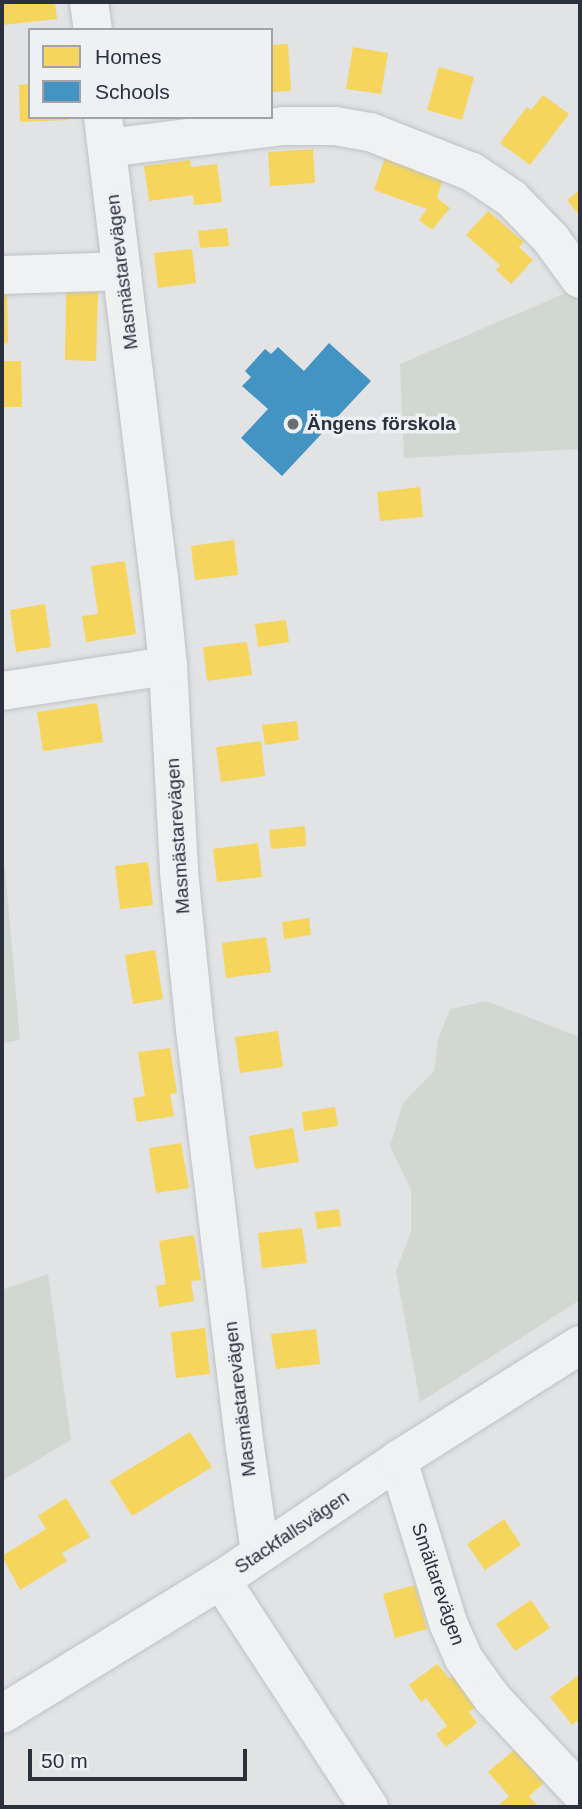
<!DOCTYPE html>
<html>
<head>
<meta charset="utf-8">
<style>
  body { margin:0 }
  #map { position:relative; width:582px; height:1809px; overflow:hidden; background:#e1e3e5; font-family:Helvetica,sans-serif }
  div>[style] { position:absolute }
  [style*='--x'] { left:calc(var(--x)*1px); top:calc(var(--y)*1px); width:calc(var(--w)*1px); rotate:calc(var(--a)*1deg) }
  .green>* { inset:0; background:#d1d8d1 }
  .homes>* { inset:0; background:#f6d55c }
  .schools>* { inset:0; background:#4393c3 }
  .roads { filter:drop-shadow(0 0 2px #bfc1c3) drop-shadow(0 0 2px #bfc1c3) }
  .minor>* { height:38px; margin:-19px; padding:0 19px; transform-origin:19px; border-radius:19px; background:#eff1f2 }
  .dots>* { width:19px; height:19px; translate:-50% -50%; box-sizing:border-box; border:4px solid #eef1f4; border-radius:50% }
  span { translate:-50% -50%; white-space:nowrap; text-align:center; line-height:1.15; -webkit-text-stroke:7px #eef1f4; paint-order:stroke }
  .street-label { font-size:19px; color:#2a303c }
  .poi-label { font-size:19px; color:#2a303c; font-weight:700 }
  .left { translate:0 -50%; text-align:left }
  .frame { position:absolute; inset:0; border:4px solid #2a303c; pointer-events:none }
  .legend { position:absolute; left:28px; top:28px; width:245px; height:91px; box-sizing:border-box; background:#eef1f4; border:2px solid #a0a4aa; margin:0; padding:9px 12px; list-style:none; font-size:21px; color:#2a303c }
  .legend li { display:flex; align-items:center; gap:14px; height:35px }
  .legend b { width:35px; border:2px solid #a0a4aa }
  .scale { position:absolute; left:28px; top:1749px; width:219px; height:32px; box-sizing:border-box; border:4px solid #2a303c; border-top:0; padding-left:9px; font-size:21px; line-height:24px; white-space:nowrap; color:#2a303c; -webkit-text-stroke:5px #eef1f4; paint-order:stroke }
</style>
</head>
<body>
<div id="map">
  <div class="green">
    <div style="clip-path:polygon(575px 289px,580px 315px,580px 449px,404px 458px,400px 364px)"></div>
    <div style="clip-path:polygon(2px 868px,5px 868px,20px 1040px,2px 1043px)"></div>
    <div style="clip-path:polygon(486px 1001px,580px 1037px,580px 1300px,420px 1402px,396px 1271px,411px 1232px,411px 1190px,390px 1146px,403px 1103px,434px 1071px,438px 1040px,450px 1009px)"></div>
    <div style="clip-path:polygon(48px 1274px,71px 1440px,2px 1481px,2px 1290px)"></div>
  </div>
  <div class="homes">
    <div style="clip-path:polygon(2px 2px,55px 2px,57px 19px,2px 25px)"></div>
    <div style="clip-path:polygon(288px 44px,291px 91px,271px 92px,271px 45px)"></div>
    <div style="clip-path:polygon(353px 47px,388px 53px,381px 94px,346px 89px)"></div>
    <div style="clip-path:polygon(439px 67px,474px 77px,462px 120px,427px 110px)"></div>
    <div style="clip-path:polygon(30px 84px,30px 117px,69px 117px,69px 120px,20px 122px,19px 85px)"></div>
    <div style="clip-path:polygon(543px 95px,569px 114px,530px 165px,500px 143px,527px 107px,531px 110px)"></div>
    <div style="clip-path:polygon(313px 149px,315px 183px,270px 186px,268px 152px)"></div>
    <div style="clip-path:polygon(385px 158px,443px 179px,437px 198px,450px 208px,432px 230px,419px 220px,427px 209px,374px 190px)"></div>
    <div style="clip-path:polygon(190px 160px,191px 167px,217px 164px,222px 202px,194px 205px,193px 195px,149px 201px,144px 166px)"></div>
    <div style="clip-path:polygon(580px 190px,580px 216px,567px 200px)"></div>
    <div style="clip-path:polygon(488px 211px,524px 242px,519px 247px,533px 260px,511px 284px,496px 270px,500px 265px,466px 235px)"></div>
    <div style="clip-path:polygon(227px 228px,229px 246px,200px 248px,198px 231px)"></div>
    <div style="clip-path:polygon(192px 249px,196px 283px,158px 288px,154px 253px)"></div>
    <div style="clip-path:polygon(66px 292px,98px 292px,96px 361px,65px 360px)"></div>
    <div style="clip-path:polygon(2px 294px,7px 294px,8px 343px,2px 344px)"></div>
    <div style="clip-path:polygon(2px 361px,21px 361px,22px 407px,2px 407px)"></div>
    <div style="clip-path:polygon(420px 487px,423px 517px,380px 521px,377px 492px)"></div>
    <div style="clip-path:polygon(234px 540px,238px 575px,195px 580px,191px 546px)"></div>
    <div style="clip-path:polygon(125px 561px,136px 634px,86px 642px,82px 616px,98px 614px,91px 566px)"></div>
    <div style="clip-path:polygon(45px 604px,51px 647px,16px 652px,10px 610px)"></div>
    <div style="clip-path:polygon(286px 620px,289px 642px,258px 647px,255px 624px)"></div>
    <div style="clip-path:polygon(247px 642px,252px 675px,207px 681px,203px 647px)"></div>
    <div style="clip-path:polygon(97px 703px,103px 742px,43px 751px,37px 712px)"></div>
    <div style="clip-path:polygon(297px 721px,299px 740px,265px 745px,262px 725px)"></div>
    <div style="clip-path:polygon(261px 741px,265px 776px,221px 782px,216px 747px)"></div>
    <div style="clip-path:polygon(305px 826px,306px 846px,271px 849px,269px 830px)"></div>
    <div style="clip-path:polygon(258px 843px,262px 877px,217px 882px,213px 849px)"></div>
    <div style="clip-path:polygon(148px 862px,153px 905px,120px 909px,115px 866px)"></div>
    <div style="clip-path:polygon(309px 918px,311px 935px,284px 939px,282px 922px)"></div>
    <div style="clip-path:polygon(266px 937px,271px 972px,226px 978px,222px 943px)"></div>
    <div style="clip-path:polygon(155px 950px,163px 999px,133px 1004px,125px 955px)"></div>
    <div style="clip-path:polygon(278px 1031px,283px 1067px,240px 1073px,235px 1037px)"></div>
    <div style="clip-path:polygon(170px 1048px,177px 1093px,170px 1094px,174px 1116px,137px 1122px,133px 1098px,145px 1096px,138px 1052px)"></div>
    <div style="clip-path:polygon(335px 1107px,338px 1126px,304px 1131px,302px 1112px)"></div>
    <div style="clip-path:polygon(293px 1128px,299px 1162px,255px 1169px,249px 1136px)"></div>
    <div style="clip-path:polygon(181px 1143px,189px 1188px,156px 1193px,149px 1148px)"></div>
    <div style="clip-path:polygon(339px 1209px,341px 1226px,317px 1229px,315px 1212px)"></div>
    <div style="clip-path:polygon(302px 1228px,307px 1263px,262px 1268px,258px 1233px)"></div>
    <div style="clip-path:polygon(194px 1235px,201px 1280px,191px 1281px,194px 1301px,159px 1307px,156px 1286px,166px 1284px,159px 1241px)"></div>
    <div style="clip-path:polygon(205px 1328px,210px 1374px,176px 1378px,171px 1332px)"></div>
    <div style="clip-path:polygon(316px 1329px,320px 1364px,276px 1369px,271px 1334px)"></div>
    <div style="clip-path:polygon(190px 1432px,212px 1467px,132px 1516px,110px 1481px)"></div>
    <div style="clip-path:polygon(66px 1498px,90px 1537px,62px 1553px,67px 1561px,20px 1590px,2px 1556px,46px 1529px,38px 1516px)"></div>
    <div style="clip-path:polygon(504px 1519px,521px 1545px,485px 1570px,467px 1544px)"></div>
    <div style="clip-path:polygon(415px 1585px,427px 1629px,395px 1638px,383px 1594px)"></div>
    <div style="clip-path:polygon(531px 1600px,550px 1628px,515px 1651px,496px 1624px)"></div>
    <div style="clip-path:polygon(437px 1664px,449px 1678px,454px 1675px,477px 1706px,469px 1712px,477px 1723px,446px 1747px,436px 1734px,447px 1726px,426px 1698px,421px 1702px,409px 1685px)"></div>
    <div style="clip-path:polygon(580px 1674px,580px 1719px,572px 1725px,550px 1697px)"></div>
    <div style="clip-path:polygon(514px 1750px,544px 1783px,529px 1796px,539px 1807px,497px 1807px,509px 1796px,488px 1772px)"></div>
  </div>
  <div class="schools">
    <div style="clip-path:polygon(329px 343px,371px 381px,282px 476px,241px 438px,268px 409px,242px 386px,251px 377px,245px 371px,265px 349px,271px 354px,278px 347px,304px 371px)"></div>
  </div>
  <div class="roads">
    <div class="minor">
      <div style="--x:89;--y:2;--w:28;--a:82"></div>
      <div style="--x:103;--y:117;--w:463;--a:83.1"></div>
      <div style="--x:159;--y:577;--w:89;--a:84.2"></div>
      <div style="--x:168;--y:666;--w:206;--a:86.9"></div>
      <div style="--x:179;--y:872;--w:158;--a:84.2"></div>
      <div style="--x:195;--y:1029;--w:421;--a:83.2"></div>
      <div style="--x:245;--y:1447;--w:107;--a:81.9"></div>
      <div style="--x:107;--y:148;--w:178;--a:-7.1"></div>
      <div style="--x:284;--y:126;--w:51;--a:0"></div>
      <div style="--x:335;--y:126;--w:36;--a:10"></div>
      <div style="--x:370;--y:132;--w:110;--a:21.4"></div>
      <div style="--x:472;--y:172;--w:47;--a:33.7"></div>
      <div style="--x:511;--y:198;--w:57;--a:45.7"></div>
      <div style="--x:551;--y:239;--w:49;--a:54.1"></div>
      <div style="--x:2;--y:275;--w:120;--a:-1.9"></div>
      <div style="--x:2;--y:691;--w:168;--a:-8.6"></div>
      <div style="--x:398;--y:1460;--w:170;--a:72.9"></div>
      <div style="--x:448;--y:1623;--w:39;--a:66"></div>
      <div style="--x:464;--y:1659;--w:48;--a:54.3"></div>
      <div style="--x:492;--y:1698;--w:129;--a:46.9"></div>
      <div style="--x:221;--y:1580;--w:271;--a:56.9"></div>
      <div style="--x:2;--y:1714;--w:257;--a:-31.5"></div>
      <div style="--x:221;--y:1580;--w:214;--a:-34.1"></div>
      <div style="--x:398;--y:1460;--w:215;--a:-32.3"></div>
    </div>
  </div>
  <div class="dots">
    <div style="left:293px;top:424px;background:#6a6f77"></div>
  </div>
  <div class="street-label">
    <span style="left:122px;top:272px;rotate:-97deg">Masmästarevägen</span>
    <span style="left:178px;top:836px;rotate:-94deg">Masmästarevägen</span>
    <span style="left:240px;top:1399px;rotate:-97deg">Masmästarevägen</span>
    <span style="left:292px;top:1532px;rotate:-34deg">Stackfallsvägen</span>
    <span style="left:438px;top:1584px;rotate:71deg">Smältarevägen</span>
  </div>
  <div class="poi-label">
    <span class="left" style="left:307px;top:424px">Ängens förskola</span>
  </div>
  <div class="frame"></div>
  <ul class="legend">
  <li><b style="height:19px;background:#f6d55c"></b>Homes</li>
  <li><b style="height:19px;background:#4393c3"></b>Schools</li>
  </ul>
  <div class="scale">50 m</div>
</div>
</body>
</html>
